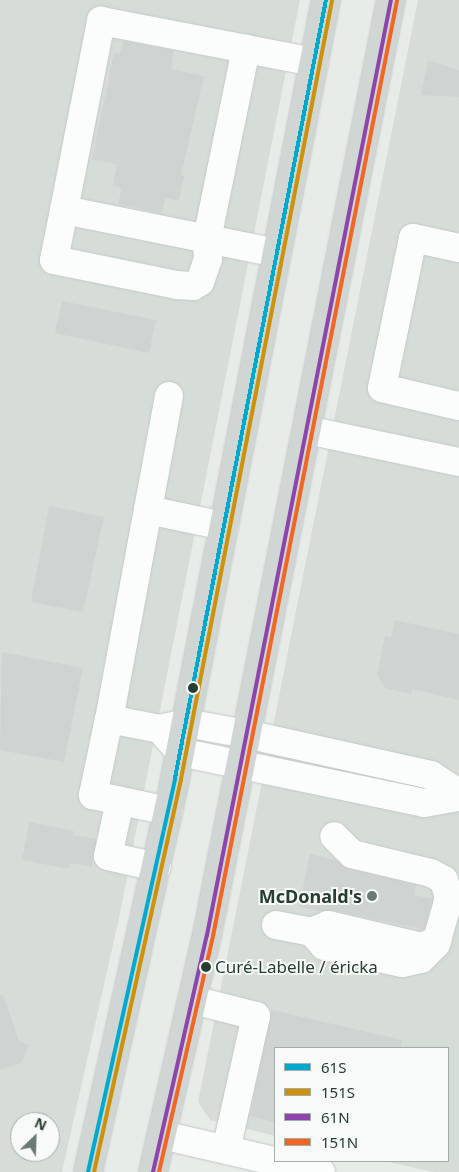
<!DOCTYPE html>
<html>
<head>
<meta charset="utf-8">
<style>
  body { margin:0 }
  #map { position:relative; width:459px; height:1172px; overflow:hidden; background:#e7ece9; font-family:"Noto Sans",sans-serif }
  div>[style] { position:absolute }
  [style*='--x'] { left:calc(var(--x)*1px); top:calc(var(--y)*1px); width:calc(var(--w)*1px); rotate:calc(var(--a)*1deg) }
  .built>* { inset:0; background:#d6ddd8 }
  .building>* { inset:0; background:#cfd3d1 }
  .roads { filter:drop-shadow(0 0 1px #c4c9c6) drop-shadow(0 0 1px #c4c9c6) }
  .minor>* { height:28px; margin:-14px; padding:0 14px; transform-origin:14px; border-radius:14px; background:#fbfcfc }
  .major>* { height:28px; margin:-14px; padding:0 14px; transform-origin:14px; border-radius:14px; background:#d0d6d3 }
  .bus-1>* { height:4px; margin:-2px; padding:0 2px; transform-origin:2px; border-radius:2px; background:#00a9ce }
  .bus-2>* { height:4px; margin:-2px; padding:0 2px; transform-origin:2px; border-radius:2px; background:#cd910a }
  .bus-3>* { height:4px; margin:-2px; padding:0 2px; transform-origin:2px; border-radius:2px; background:#8e44ad }
  .bus-4>* { height:4px; margin:-2px; padding:0 2px; transform-origin:2px; border-radius:2px; background:#f26522 }
  .dots>* { width:14px; height:14px; translate:-50% -50%; box-sizing:border-box; border:2px solid #f7faf8; border-radius:50% }
  span { translate:-50% -50%; white-space:nowrap; text-align:center; line-height:1.15; -webkit-text-stroke:4px #f7faf8; paint-order:stroke }
  .bus-label { font-size:17px; color:#273d32 }
  .left { translate:0 -50%; text-align:left }
  .poi-label { font-size:18px; color:#273d32; font-weight:700 }
  .right { translate:-100% -50%; text-align:right }
  .legend { position:absolute; left:274px; top:1047px; width:175px; height:115px; box-sizing:border-box; background:#f7faf8; border:1px solid #a4aea9; margin:0; padding:6px 9px; list-style:none; font-size:15px; color:#273d32 }
  .legend li { display:flex; align-items:center; gap:10px; height:25px }
  .legend b { width:25px; border:1px solid #a4aea9 }
  .north { position:absolute; left:10px; top:1112px; width:50px; height:50px; box-sizing:border-box; background:#f7faf8; border:1px solid #a4aea9; border-radius:50%; rotate:24deg; font-size:14px; font-weight:700; line-height:20px; text-align:center; color:#273d32 }
  .north::after { content:''; display:block; margin:auto; width:18px; height:22px; background:#6a7a72; clip-path:polygon(50% 0,100% 100%,50% 72%,0 100%) }
</style>
</head>
<body>
<div id="map">
  <div class="built">
    <div style="clip-path:polygon(evenodd,0 0,300px 0,119px 918px,62px 1172px,0 1172px,0 0,20px 1122px,50px 1122px,50px 1152px,20px 1152px,20px 1122px)"></div>
    <div style="clip-path:polygon(418px 0,459px 0,459px 1172px,434px 1172px,384px 1161px,448px 1161px,448px 1048px,275px 1048px,275px 1136px,210px 1120px,198px 1102px)"></div>
  </div>
  <div class="building">
    <div style="clip-path:polygon(123px 41px,174px 51px,171px 69px,204px 76px,181px 175px,184px 176px,179px 201px,165px 198px,162px 213px,118px 204px,122px 188px,113px 186px,117px 164px,92px 160px,114px 53px,120px 54px)"></div>
    <div style="clip-path:polygon(428px 60px,459px 70px,459px 97px,421px 95px)"></div>
    <div style="clip-path:polygon(62px 301px,156px 320px,149px 353px,55px 333px)"></div>
    <div style="clip-path:polygon(49px 506px,104px 517px,83px 612px,31px 602px)"></div>
    <div style="clip-path:polygon(395px 620px,459px 634px,459px 700px,412px 689px,411px 694px,385px 688px,377px 675px,385px 636px,391px 637px)"></div>
    <div style="clip-path:polygon(2px 652px,83px 668px,64px 762px,0 750px)"></div>
    <div style="clip-path:polygon(29px 822px,74px 831px,73px 835px,96px 839px,92px 867px,70px 863px,69px 869px,22px 860px)"></div>
    <div style="clip-path:polygon(310px 854px,336px 860px,348px 869px,416px 885px,414px 895px,432px 899px,424px 929px,332px 910px,320px 911px,299px 907px)"></div>
    <div style="clip-path:polygon(0 995px,3px 995px,19px 1041px,29px 1045px,21px 1063px,0 1070px)"></div>
    <div style="clip-path:polygon(272px 1010px,402px 1040px,401px 1048px,275px 1048px,275px 1122px,250px 1116px)"></div>
  </div>
  <div class="roads">
    <div class="minor">
      <div style="--x:64;--y:210;--w:51;--a:101.3"></div>
      <div style="--x:54;--y:260;--w:126;--a:11.5"></div>
      <div style="--x:177;--y:285;--w:16;--a:4"></div>
      <div style="--x:193;--y:286;--w:8;--a:-30"></div>
      <div style="--x:200;--y:282;--w:24;--a:-71"></div>
      <div style="--x:208;--y:259;--w:20;--a:-93"></div>
      <div style="--x:207;--y:239;--w:194;--a:-78.4"></div>
      <div style="--x:459;--y:248;--w:47;--a:-167.7"></div>
      <div style="--x:413;--y:238;--w:153;--a:101.7"></div>
      <div style="--x:382;--y:388;--w:79;--a:13.2"></div>
      <div style="--x:277;--y:253;--w:217;--a:-168.6"></div>
      <div style="--x:64;--y:210;--w:193;--a:-78.9"></div>
      <div style="--x:101;--y:21;--w:217;--a:10.9"></div>
      <div style="--x:169;--y:396;--w:329;--a:100.5"></div>
      <div style="--x:109;--y:719;--w:52;--a:11.1"></div>
      <div style="--x:160;--y:729;--w:27;--a:-13"></div>
      <div style="--x:186;--y:723;--w:61;--a:10.4"></div>
      <div style="--x:246;--y:734;--w:189;--a:12.5"></div>
      <div style="--x:431;--y:775;--w:33;--a:33"></div>
      <div style="--x:307;--y:430;--w:155;--a:11.9"></div>
      <div style="--x:148;--y:510;--w:78;--a:11.9"></div>
      <div style="--x:109;--y:719;--w:78;--a:101.9"></div>
      <div style="--x:93;--y:795;--w:77;--a:12"></div>
      <div style="--x:164;--y:734;--w:24;--a:48"></div>
      <div style="--x:180;--y:752;--w:249;--a:11.8"></div>
      <div style="--x:424;--y:803;--w:36;--a:-10"></div>
      <div style="--x:120;--y:801;--w:56;--a:102.3"></div>
      <div style="--x:108;--y:856;--w:50;--a:12.7"></div>
      <div style="--x:276;--y:925;--w:37;--a:11"></div>
      <div style="--x:312;--y:932;--w:18;--a:49"></div>
      <div style="--x:324;--y:946;--w:80;--a:12.3"></div>
      <div style="--x:402;--y:963;--w:19;--a:-12"></div>
      <div style="--x:421;--y:959;--w:21;--a:-45"></div>
      <div style="--x:436;--y:944;--w:48;--a:-74.2"></div>
      <div style="--x:449;--y:898;--w:19;--a:-106"></div>
      <div style="--x:444;--y:880;--w:15;--a:-152"></div>
      <div style="--x:431;--y:873;--w:81;--a:-166.5"></div>
      <div style="--x:352;--y:854;--w:25;--a:-135"></div>
      <div style="--x:312;--y:932;--w:17;--a:-24"></div>
      <div style="--x:328;--y:925;--w:97;--a:13.2"></div>
      <div style="--x:422;--y:947;--w:17;--a:-24"></div>
      <div style="--x:193;--y:1000;--w:65;--a:14.3"></div>
      <div style="--x:256;--y:1016;--w:137;--a:102.6"></div>
      <div style="--x:162;--y:1135;--w:163;--a:13.1"></div>
    </div>
    <div class="major">
      <div style="--x:88;--y:1172;--w:403;--a:-77.5"></div>
      <div style="--x:175;--y:778;--w:793;--a:-79.02"></div>
      <div style="--x:153;--y:1172;--w:243;--a:-77.2"></div>
      <div style="--x:207;--y:935;--w:953;--a:-78.87"></div>
    </div>
  </div>
  <div class="bus-1">
    <div style="--x:88;--y:1172;--w:403;--a:-77.5"></div>
    <div style="--x:175;--y:778;--w:793;--a:-79.02"></div>
  </div>
  <div class="bus-2">
    <div style="--x:94;--y:1172;--w:403;--a:-77.5"></div>
    <div style="--x:181;--y:779;--w:793;--a:-79.02"></div>
  </div>
  <div class="bus-3">
    <div style="--x:153;--y:1172;--w:243;--a:-77.2"></div>
    <div style="--x:207;--y:935;--w:953;--a:-78.87"></div>
  </div>
  <div class="bus-4">
    <div style="--x:159;--y:1172;--w:242;--a:-77.1"></div>
    <div style="--x:213;--y:936;--w:953;--a:-78.87"></div>
  </div>
  <div class="dots">
    <div style="left:193px;top:688px;background:#273d32"></div>
    <div style="left:372px;top:896px;background:#6a7a72"></div>
    <div style="left:206px;top:967px;background:#273d32"></div>
  </div>
  <div class="bus-label">
    <span class="left" style="left:215px;top:967px">Curé-Labelle / éricka</span>
  </div>
  <div class="poi-label">
    <span class="right" style="left:362px;top:896px">McDonald's</span>
  </div>
  <ul class="legend">
  <li><b style="height:6px;background:#00a9ce"></b>61S</li>
  <li><b style="height:6px;background:#cd910a"></b>151S</li>
  <li><b style="height:6px;background:#8e44ad"></b>61N</li>
  <li><b style="height:6px;background:#f26522"></b>151N</li>
  </ul>
  <div class="north">N</div>
</div>
</body>
</html>
